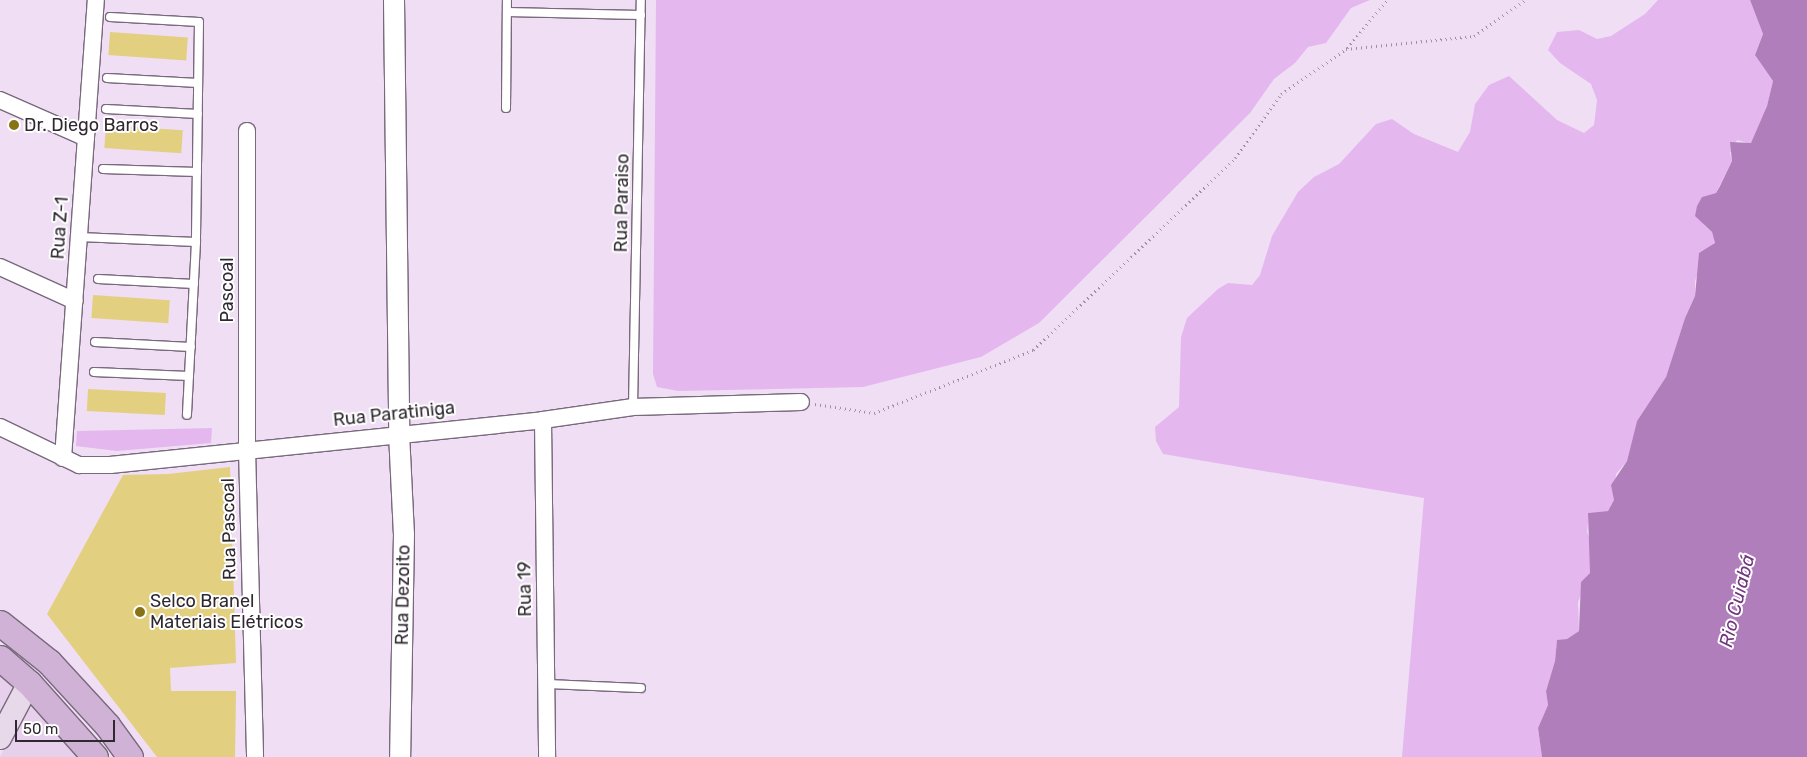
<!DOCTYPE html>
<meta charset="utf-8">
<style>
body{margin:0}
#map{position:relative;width:1807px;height:757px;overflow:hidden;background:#f0def4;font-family:Rubik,sans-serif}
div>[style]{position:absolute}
.built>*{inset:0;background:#e7d0ec}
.green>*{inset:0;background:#e5b7ef}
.water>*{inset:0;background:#b07fbb}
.building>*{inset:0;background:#e3cf80;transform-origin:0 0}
.path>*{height:2.5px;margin-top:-1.25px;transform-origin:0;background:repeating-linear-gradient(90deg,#9e91a1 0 1px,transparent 0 5px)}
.roads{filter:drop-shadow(1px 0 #79697c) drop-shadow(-1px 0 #79697c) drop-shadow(0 1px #79697c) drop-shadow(0 -1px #79697c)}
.service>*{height:8px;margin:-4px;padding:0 4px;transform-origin:4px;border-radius:4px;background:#fff}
.minor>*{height:16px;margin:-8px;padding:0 8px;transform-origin:8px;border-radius:8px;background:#fff}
.tertiary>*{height:20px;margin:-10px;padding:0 10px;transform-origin:10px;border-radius:10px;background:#fff}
.secondary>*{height:22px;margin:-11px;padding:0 11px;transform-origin:11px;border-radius:11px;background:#e7d8ea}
.primary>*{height:25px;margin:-12.5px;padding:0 12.5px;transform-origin:12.5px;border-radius:12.5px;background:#cfb2d6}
.dots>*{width:14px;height:14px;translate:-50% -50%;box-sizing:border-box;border:2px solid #fff;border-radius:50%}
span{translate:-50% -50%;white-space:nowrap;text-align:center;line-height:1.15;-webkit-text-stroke:4px #fff;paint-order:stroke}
.poi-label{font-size:18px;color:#2f2830}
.left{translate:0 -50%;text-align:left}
.street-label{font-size:18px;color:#2f2830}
.water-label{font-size:19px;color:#72357f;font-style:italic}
.scale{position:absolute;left:15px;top:720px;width:100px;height:22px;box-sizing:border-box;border:2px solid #2f2830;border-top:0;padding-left:6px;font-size:15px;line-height:18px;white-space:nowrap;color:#2f2830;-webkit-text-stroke:4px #fff;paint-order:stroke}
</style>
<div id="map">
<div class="built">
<div style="clip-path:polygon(0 666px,18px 681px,0 717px)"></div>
<div style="clip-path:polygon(31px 694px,88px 757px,0 757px)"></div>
</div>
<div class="green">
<div style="clip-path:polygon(656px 0,1370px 0,1351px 8px,1326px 43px,1308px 47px,1295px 63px,1274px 79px,1250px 113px,1039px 323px,981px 357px,863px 387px,678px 391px,657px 387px,653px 374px)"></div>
<div style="clip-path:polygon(1658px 0,1750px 0,1763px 34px,1755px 55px,1773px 81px,1767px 106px,1751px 144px,1737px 140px,1730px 153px,1732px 161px,1716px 193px,1702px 197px,1703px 224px,1712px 232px,1715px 243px,1706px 252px,1695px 281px,1695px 296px,1685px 318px,1666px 377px,1637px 421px,1627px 461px,1616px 474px,1614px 500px,1608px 511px,1589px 513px,1587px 532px,1590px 540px,1590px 573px,1578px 602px,1579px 631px,1567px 639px,1557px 641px,1555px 661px,1546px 691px,1548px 705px,1538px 728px,1542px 757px,1402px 757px,1424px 498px,1163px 454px,1156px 441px,1155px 427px,1179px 407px,1181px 337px,1187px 318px,1218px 289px,1228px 283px,1252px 285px,1260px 275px,1272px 236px,1298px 192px,1314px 177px,1339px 164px,1376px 124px,1392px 119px,1414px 134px,1458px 152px,1470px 132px,1475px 104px,1489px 85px,1509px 76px,1557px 120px,1584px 133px,1594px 125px,1597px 100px,1591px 84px,1560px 63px,1548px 50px,1557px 32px,1579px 30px,1597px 39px,1611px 36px,1645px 14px)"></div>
<div style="clip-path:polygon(212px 428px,211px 443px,117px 451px,76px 446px,77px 431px)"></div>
</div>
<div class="water">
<div style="clip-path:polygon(1750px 0,1807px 0,1807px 757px,1542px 757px,1538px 728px,1548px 705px,1546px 691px,1555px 661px,1557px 640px,1567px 639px,1579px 631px,1581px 582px,1590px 573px,1588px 513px,1608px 511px,1614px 500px,1611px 485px,1627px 461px,1637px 421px,1666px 377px,1685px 318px,1695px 296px,1699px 253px,1715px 243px,1712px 232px,1695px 216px,1697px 206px,1702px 197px,1716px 193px,1720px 186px,1732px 161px,1730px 142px,1751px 143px,1767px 106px,1773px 81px,1755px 55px,1763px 34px)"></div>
</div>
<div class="building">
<div style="left:110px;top:32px;width:78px;height:23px;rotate:4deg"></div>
<div style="left:106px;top:125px;width:77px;height:23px;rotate:4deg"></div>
<div style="left:93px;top:295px;width:77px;height:23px;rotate:4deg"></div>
<div style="left:88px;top:389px;width:78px;height:22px;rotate:3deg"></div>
<div style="clip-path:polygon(230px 467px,236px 663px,170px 668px,171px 691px,236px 691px,235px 757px,157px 757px,47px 614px,123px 475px,168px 474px)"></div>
</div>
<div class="path">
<div style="left:1347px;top:48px;width:62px;rotate:-50.2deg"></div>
<div style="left:815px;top:404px;width:60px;rotate:8.7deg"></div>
<div style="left:874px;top:413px;width:171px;rotate:-21.6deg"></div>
<div style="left:1033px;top:350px;width:279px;rotate:-43.5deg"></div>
<div style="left:1235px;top:158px;width:79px;rotate:-54.3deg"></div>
<div style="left:1281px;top:94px;width:79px;rotate:-34.7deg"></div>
<div style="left:1346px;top:49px;width:129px;rotate:-5.8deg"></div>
<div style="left:1474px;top:36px;width:62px;rotate:-35.2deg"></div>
</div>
<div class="roads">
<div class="service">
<div style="left:507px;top:12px;width:134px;rotate:1.3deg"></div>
<div style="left:110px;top:17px;width:89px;rotate:3.2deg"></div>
<div style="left:199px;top:22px;width:220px;rotate:90.8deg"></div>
<div style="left:107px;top:78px;width:91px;rotate:3.1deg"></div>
<div style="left:506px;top:108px;width:108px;rotate:-89.5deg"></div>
<div style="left:106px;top:109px;width:92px;rotate:3.1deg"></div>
<div style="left:103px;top:169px;width:94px;rotate:1.8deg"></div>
<div style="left:79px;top:237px;width:117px;rotate:2.4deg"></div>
<div style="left:196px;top:242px;width:173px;rotate:93deg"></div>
<div style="left:98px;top:279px;width:96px;rotate:3deg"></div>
<div style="left:95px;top:342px;width:96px;rotate:3deg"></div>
<div style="left:94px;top:372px;width:95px;rotate:2.4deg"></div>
<div style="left:633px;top:407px;width:407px;rotate:-88.9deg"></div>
<div style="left:546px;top:684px;width:95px;rotate:2.4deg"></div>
</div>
<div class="minor">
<div style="left:0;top:100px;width:94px;rotate:23.8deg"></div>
<div style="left:247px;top:131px;width:318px;rotate:90deg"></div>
<div style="left:247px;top:449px;width:308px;rotate:88.5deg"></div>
<div style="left:0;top:267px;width:82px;rotate:24.4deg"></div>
<div style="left:543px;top:420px;width:337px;rotate:89.3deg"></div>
<div style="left:0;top:427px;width:88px;rotate:25.7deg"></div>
<div style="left:79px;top:465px;width:31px"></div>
<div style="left:110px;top:465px;width:435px;rotate:-5.9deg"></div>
<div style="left:543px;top:420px;width:91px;rotate:-8.2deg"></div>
<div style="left:633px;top:407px;width:168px;rotate:-1.7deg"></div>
<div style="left:63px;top:458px;width:459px;rotate:-85.9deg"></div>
</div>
<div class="tertiary">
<div style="left:394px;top:0;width:433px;rotate:89.3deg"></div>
<div style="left:399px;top:433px;width:101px;rotate:87.2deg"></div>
<div style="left:404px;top:534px;width:223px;rotate:91deg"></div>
</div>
<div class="secondary">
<div style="left:0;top:738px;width:62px;rotate:-62.2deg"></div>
</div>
<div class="primary">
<div style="left:0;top:623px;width:63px;rotate:38.5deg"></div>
<div style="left:49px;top:662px;width:86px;rotate:47.4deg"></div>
<div style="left:107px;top:725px;width:39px;rotate:54deg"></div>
<div style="left:0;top:658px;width:38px;rotate:41deg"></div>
<div style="left:29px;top:683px;width:99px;rotate:48.3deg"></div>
</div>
</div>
<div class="dots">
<div style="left:14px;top:125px;background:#877214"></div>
<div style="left:140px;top:612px;background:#877214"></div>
</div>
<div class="poi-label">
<span class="left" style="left:24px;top:125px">Dr. Diego Barros</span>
<span class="left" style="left:150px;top:612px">Selco Branel<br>Materiais Elétricos</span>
</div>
<div class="street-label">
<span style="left:622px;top:203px;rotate:-89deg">Rua Paraiso</span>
<span style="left:60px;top:228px;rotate:-86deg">Rua Z-1</span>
<span style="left:227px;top:290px;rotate:-90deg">Pascoal</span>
<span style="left:394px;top:414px;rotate:-6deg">Rua Paratiniga</span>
<span style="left:229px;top:529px;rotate:-91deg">Rua Pascoal</span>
<span style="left:525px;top:589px;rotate:-91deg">Rua 19</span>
<span style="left:403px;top:595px;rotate:-89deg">Rua Dezoito</span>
</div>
<div class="water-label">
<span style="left:1737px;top:601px;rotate:-76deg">Rio Cuiabá</span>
</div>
<div class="scale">50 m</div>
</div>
